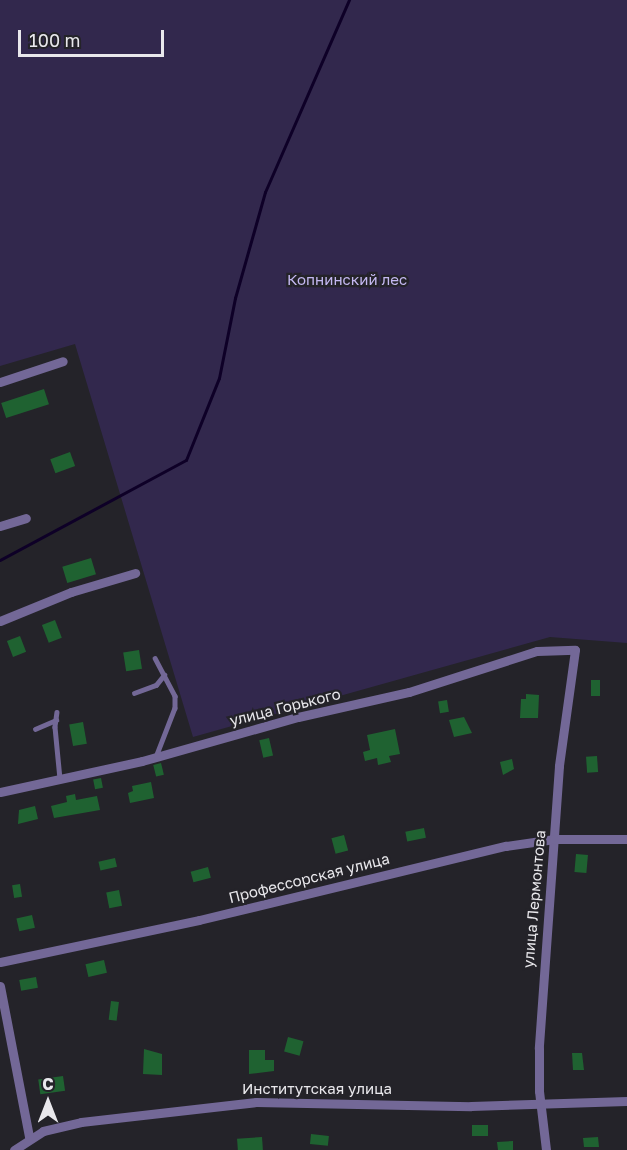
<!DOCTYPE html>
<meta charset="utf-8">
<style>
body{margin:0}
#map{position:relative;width:627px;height:1150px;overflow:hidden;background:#242329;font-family:"Golos Text",sans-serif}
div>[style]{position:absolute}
.green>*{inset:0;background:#32284d}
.stream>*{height:3px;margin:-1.5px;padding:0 1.5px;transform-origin:1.5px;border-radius:1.5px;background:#0e0027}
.building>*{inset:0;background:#1f6231;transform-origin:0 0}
.lane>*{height:4.5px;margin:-2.25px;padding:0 2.25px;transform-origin:2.25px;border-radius:2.25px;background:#736897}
.street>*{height:9px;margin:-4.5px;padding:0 4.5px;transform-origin:4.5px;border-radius:4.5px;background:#736897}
span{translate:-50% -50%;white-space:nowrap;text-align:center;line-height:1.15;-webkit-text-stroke:4.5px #242329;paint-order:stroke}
.park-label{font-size:15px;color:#c4b8f1}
.street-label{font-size:15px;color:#e9e8ec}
.north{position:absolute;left:18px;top:1072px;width:60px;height:60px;-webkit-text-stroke:4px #242329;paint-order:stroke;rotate:0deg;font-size:16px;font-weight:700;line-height:24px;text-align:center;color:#e9e8ec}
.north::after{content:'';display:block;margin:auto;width:21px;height:27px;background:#e9e8ec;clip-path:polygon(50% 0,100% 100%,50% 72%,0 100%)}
.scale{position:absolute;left:18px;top:30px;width:146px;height:27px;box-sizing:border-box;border:3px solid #e9e8ec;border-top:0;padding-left:8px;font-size:18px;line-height:21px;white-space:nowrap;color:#e9e8ec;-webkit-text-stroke:4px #242329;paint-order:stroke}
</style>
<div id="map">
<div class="green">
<div style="clip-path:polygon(0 0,627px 0,627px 643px,550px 637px,193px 737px,75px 344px,0 366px)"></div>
</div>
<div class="stream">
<div style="left:0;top:560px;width:211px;rotate:-28.3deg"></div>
<div style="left:186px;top:460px;width:88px;rotate:-68.1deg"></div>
<div style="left:219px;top:378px;width:82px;rotate:-78.7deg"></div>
<div style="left:235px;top:298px;width:110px;rotate:-74.2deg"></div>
<div style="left:265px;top:192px;width:210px;rotate:-66.4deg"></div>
</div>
<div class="building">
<div style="left:44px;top:389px;width:16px;height:45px;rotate:72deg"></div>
<div style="left:70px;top:452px;width:15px;height:21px;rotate:70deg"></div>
<div style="left:91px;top:558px;width:17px;height:30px;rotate:73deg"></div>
<div style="left:55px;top:620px;width:19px;height:14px;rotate:69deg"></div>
<div style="left:20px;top:636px;width:17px;height:14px;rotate:69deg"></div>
<div style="left:139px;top:650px;width:19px;height:16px;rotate:81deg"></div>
<div style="left:591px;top:680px;width:9px;height:16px"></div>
<div style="clip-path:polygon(526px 694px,539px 695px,538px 718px,520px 718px,521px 699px,526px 699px)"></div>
<div style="left:447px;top:700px;width:12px;height:9px;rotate:81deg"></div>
<div style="clip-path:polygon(464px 717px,472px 733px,454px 737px,449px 720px)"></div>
<div style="left:83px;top:722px;width:22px;height:14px;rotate:80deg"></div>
<div style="clip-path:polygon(395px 729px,400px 754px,389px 756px,391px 762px,378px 765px,377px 758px,365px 761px,363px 752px,370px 750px,367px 735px)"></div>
<div style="left:269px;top:738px;width:18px;height:10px;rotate:77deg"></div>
<div style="left:597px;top:756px;width:16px;height:11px;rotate:86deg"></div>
<div style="clip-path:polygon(512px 759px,514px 769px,503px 775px,500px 762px)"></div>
<div style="left:161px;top:763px;width:12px;height:8px;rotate:76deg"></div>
<div style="left:101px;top:778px;width:10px;height:8px;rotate:79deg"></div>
<div style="clip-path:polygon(151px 782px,154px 798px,130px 803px,128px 793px,133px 791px,132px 786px)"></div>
<div style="clip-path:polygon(75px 794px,76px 800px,97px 796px,100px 810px,54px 818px,51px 806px,67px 802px,66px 796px)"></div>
<div style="clip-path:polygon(35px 806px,38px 819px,18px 824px,19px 810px)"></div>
<div style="left:424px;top:828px;width:10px;height:19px;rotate:79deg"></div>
<div style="left:344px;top:835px;width:16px;height:13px;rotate:75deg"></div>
<div style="left:576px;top:854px;width:12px;height:18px;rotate:5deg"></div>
<div style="left:115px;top:858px;width:9px;height:17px;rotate:77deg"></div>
<div style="left:208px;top:867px;width:11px;height:18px;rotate:75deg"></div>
<div style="left:20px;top:884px;width:13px;height:8px;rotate:81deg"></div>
<div style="left:119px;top:890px;width:16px;height:13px;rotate:79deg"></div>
<div style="left:32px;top:915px;width:13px;height:16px;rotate:77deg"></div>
<div style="left:104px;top:960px;width:13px;height:19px;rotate:77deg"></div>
<div style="left:36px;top:977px;width:11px;height:17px;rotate:80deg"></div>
<div style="left:111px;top:1001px;width:8px;height:19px;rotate:7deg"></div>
<div style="left:288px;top:1037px;width:16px;height:15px;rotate:15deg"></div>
<div style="clip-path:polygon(144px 1049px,162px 1054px,162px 1075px,143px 1074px)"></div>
<div style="clip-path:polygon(249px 1050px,265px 1050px,265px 1060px,274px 1060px,274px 1071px,249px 1074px)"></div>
<div style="clip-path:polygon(572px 1053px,582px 1053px,584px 1070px,573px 1070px)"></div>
<div style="left:63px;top:1076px;width:15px;height:25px;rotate:82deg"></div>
<div style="left:472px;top:1125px;width:16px;height:11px"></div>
<div style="left:311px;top:1134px;width:18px;height:10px;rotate:6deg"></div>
<div style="left:262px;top:1137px;width:13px;height:25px;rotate:86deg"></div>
<div style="clip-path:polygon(598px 1137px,599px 1147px,584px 1147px,583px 1138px)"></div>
<div style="clip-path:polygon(513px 1141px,513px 1150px,498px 1150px,497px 1142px)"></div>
</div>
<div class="lane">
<div style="left:155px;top:658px;width:43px;rotate:62.2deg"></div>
<div style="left:175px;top:696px;width:12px;rotate:90deg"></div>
<div style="left:175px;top:708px;width:53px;rotate:111.2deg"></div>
<div style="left:134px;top:693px;width:23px;rotate:-20deg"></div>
<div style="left:156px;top:685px;width:13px;rotate:-51deg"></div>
<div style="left:57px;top:712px;width:15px;rotate:98deg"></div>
<div style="left:55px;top:727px;width:52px;rotate:84.5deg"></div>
<div style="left:35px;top:729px;width:23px;rotate:-23deg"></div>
</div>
<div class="street">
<div style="left:0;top:382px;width:66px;rotate:-18.4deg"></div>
<div style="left:0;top:526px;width:27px;rotate:-17deg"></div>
<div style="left:0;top:621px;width:77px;rotate:-22.2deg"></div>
<div style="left:71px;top:592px;width:67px;rotate:-16.5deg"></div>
<div style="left:0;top:792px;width:145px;rotate:-12.3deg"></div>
<div style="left:142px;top:761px;width:162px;rotate:-15.8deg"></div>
<div style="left:298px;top:717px;width:114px;rotate:-12.7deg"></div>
<div style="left:409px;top:692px;width:134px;rotate:-17.8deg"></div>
<div style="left:537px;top:651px;width:38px;rotate:-2deg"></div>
<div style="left:575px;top:650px;width:117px;rotate:97.9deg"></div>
<div style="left:559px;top:766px;width:283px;rotate:94.1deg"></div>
<div style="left:539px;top:1048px;width:43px;rotate:90deg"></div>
<div style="left:539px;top:1091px;width:59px;rotate:83.2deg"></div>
<div style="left:0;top:962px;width:203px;rotate:-11.9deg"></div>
<div style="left:199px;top:920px;width:316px;rotate:-13.6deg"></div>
<div style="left:506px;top:846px;width:49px;rotate:-8.3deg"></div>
<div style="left:554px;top:839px;width:73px"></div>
<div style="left:0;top:986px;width:154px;rotate:79.1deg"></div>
<div style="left:14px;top:1150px;width:35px;rotate:-33deg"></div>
<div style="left:43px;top:1131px;width:39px;rotate:-13deg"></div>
<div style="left:81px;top:1122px;width:176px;rotate:-6.5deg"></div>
<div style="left:256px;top:1102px;width:215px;rotate:1.1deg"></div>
<div style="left:471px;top:1106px;width:156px;rotate:-1.8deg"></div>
</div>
<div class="park-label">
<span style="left:347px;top:280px">Копнинский лес</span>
</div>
<div class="street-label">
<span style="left:285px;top:707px;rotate:-14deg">улица Горького</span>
<span style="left:309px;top:878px;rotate:-14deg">Профессорская улица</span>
<span style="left:534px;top:899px;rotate:-85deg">улица Лермонтова</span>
<span style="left:317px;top:1089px">Институтская улица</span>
</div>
<div class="north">С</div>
<div class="scale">100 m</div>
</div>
